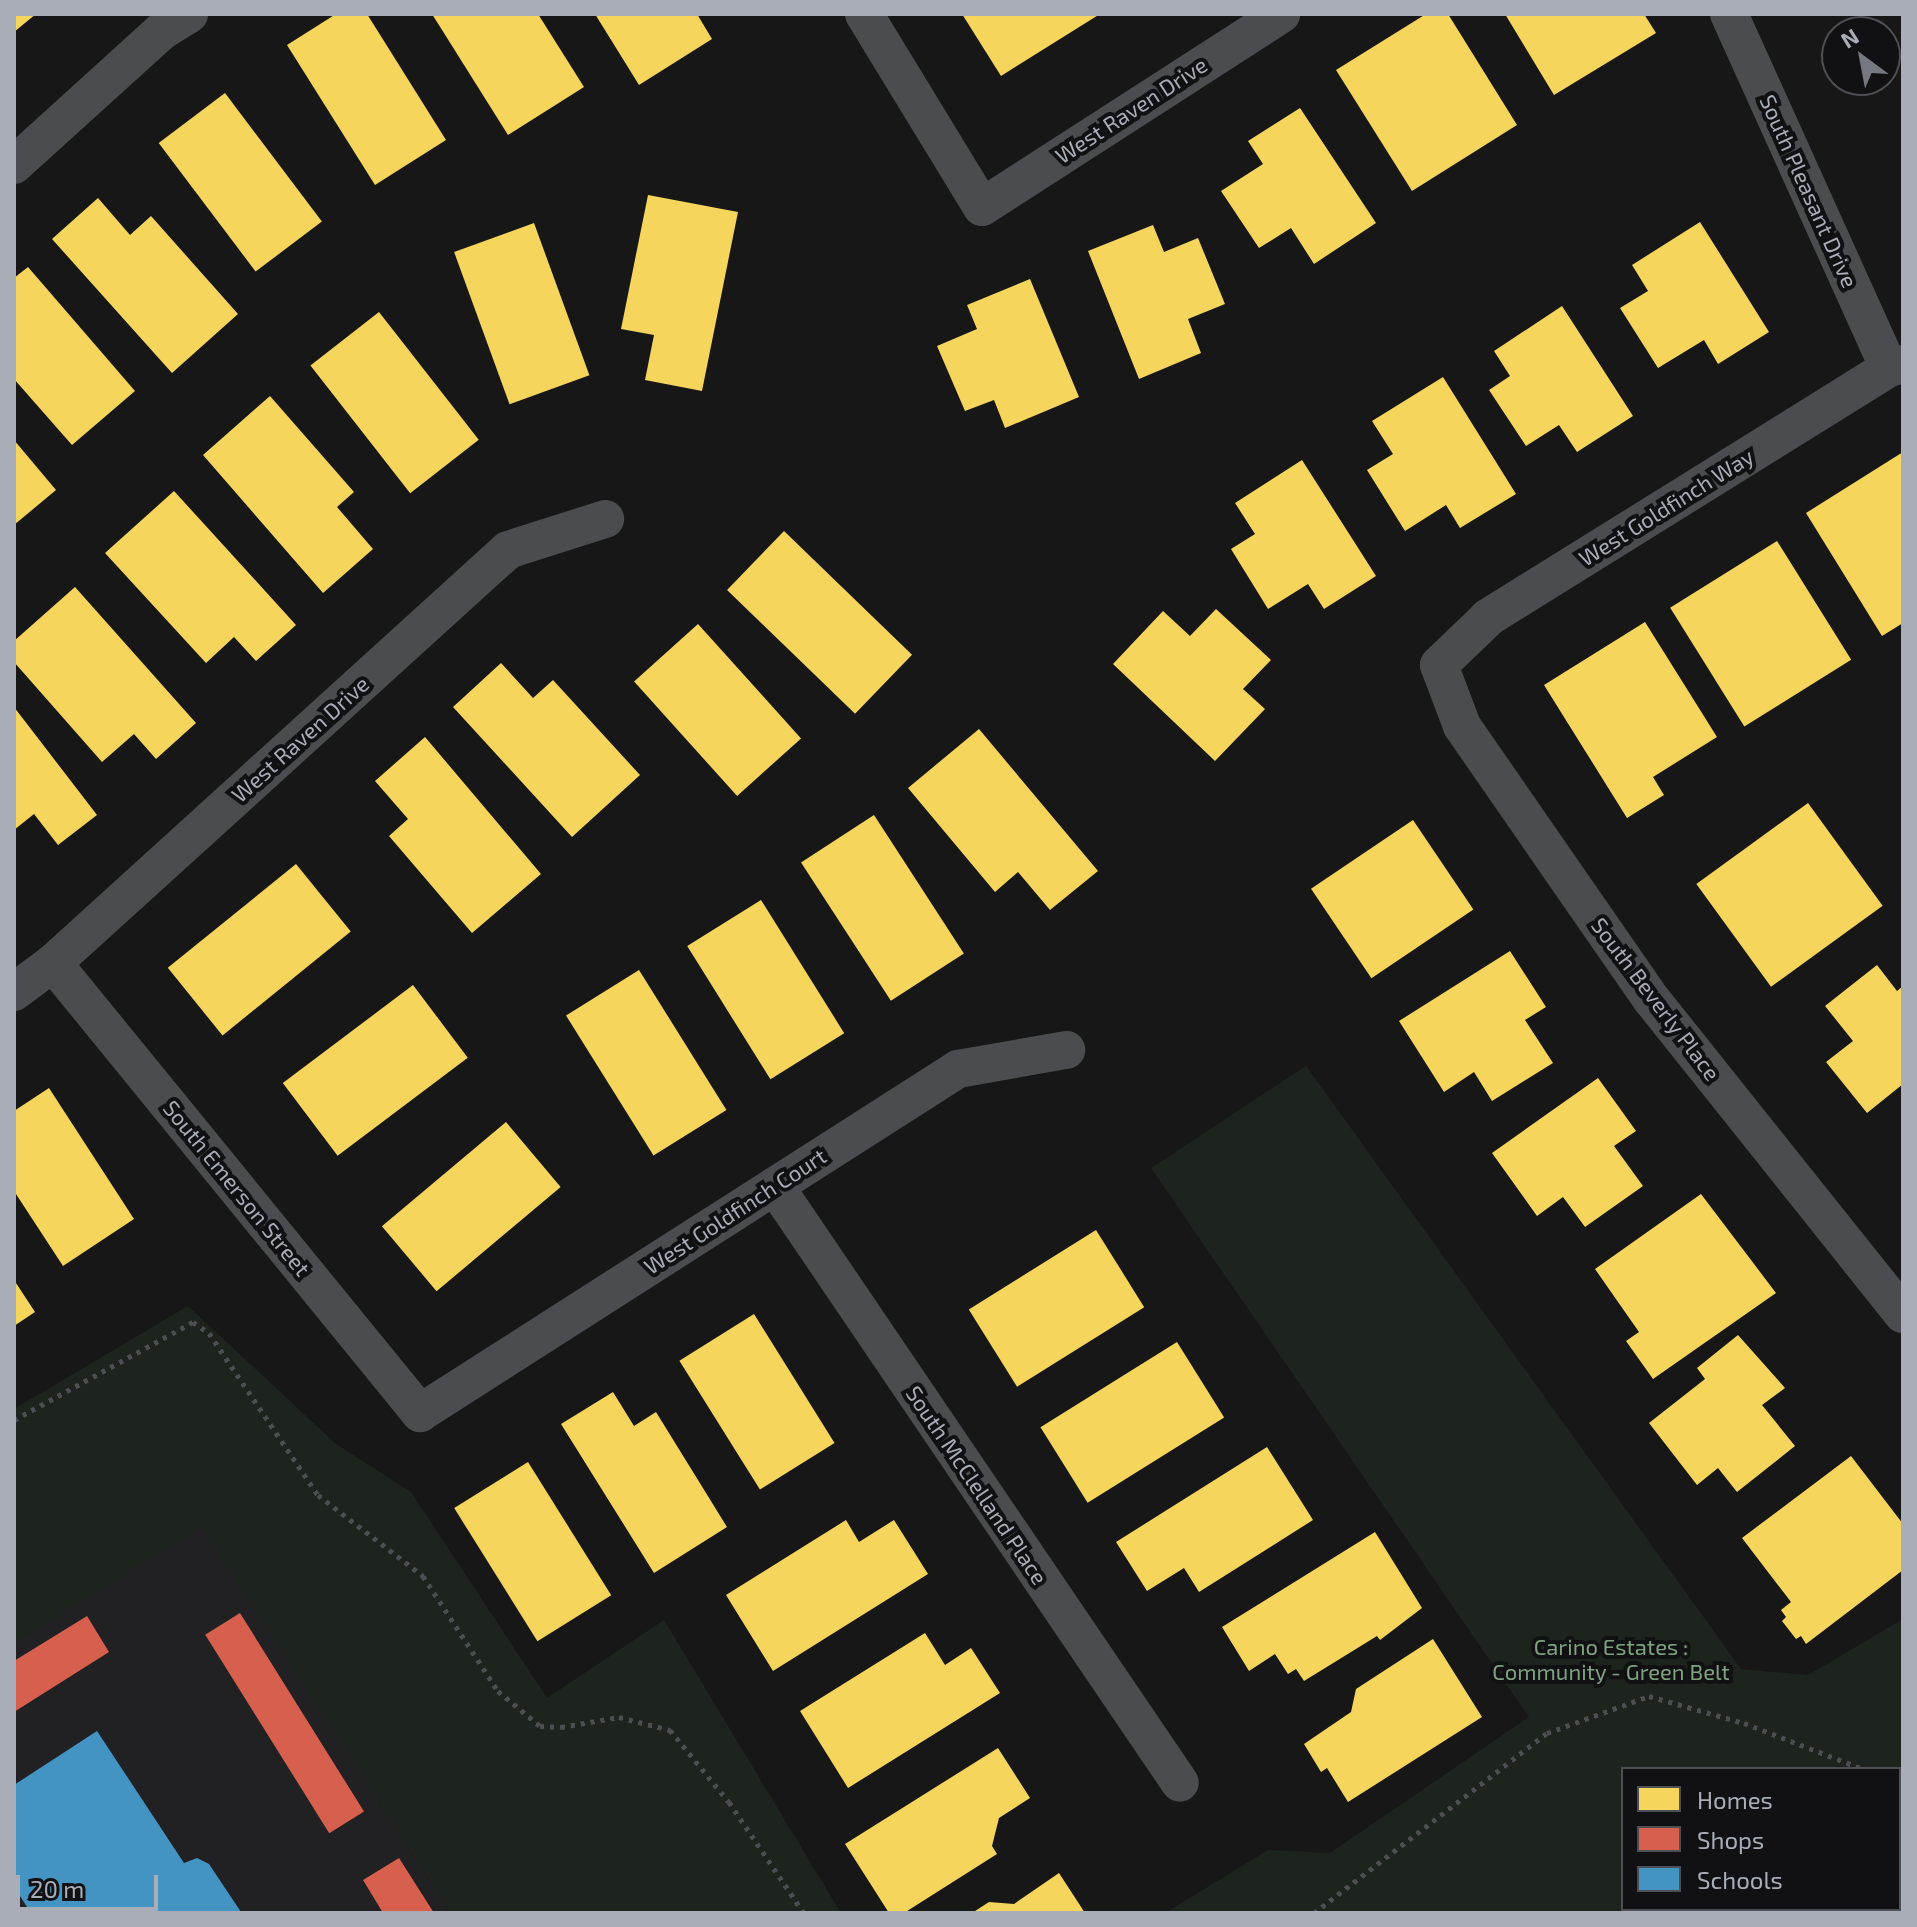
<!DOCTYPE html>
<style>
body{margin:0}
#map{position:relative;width:1917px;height:1927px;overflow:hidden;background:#171717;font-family:"Exo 2",sans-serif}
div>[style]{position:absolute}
.built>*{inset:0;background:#212123}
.green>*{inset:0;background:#1d241e}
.homes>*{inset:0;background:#f6d55c;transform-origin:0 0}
.shops>*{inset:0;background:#d6604d;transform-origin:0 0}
.schools>*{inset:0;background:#4393c3}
.path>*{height:5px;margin-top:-2.5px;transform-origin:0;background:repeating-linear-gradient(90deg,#4d4e52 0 4px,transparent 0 10px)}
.street>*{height:38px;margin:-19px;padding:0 19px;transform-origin:19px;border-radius:19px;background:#4b4c50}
span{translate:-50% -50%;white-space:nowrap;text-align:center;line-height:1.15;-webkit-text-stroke:8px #111113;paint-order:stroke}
.street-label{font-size:22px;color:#a8adb8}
.park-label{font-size:22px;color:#7fa381}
.frame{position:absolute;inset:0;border:16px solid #a8adb8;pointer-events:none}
.legend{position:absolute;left:1621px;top:1767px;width:280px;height:144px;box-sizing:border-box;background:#111113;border:2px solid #4d4f55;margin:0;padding:10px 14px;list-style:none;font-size:24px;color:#a8adb8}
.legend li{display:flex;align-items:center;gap:16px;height:40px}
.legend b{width:40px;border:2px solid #4d4f55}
.north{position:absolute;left:1821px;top:16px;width:80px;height:80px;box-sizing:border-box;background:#111113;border:2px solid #4d4f55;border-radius:50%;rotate:328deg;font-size:22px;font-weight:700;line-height:32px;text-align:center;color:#a8adb8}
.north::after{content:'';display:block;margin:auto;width:28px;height:36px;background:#757880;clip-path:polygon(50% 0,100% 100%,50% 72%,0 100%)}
.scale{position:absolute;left:16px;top:1875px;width:142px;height:36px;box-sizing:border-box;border:4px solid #a8adb8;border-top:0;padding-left:10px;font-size:24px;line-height:28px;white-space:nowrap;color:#a8adb8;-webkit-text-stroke:6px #111113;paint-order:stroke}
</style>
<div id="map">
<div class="built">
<div style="clip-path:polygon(201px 1526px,450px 1913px,14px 1913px,14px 1642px)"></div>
</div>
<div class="green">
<div style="clip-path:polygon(evenodd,1306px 1066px,1741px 1669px,1808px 1675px,1903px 1619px,1903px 1913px,1165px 1913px,1268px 1850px,1330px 1853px,1529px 1717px,1151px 1168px,1306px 1066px,1623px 1769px,1899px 1769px,1899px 1909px,1623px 1909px,1623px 1769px)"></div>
<div style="clip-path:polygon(188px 1306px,336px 1444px,411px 1492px,547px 1698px,664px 1620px,841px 1913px,450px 1913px,201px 1527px,14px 1642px,14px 1409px)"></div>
</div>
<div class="homes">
<div style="clip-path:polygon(14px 14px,36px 14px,14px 32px)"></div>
<div style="clip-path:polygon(336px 14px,367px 14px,446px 140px,375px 185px,287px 45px)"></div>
<div style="clip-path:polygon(432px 14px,538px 14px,584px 87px,508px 135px)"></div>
<div style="clip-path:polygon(595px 14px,697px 14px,712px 39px,639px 85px)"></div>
<div style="clip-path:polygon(962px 14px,1100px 14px,1001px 76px)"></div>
<div style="clip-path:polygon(1426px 14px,1448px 14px,1517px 125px,1412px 191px,1336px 70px)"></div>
<div style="clip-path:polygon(1505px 14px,1644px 14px,1656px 33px,1554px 95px)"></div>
<div style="left:225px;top:93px;width:161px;height:83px;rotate:53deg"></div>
<div style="clip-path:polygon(1300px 108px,1376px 223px,1314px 264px,1291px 228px,1259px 248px,1221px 191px,1263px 164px,1248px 141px)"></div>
<div style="clip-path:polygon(648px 195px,738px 212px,702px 391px,645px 380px,654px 335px,621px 329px)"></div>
<div style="clip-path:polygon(98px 198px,130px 235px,151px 216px,238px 314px,172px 373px,52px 239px)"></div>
<div style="clip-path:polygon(1700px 222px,1769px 332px,1718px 364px,1704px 340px,1658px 368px,1620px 308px,1648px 291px,1632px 265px)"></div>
<div style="left:534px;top:223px;width:162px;height:85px;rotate:70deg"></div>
<div style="clip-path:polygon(1153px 225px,1164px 252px,1198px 238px,1225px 304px,1188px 319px,1201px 353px,1139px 379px,1088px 251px)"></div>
<div style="clip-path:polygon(28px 267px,135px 391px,72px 445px,14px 379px,14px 278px)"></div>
<div style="clip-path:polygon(1030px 279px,1079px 397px,1005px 428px,994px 400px,965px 411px,937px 346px,977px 329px,967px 305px)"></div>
<div style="clip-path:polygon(1562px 306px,1633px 416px,1577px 452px,1559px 425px,1526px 446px,1489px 390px,1510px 376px,1494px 351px)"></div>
<div style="left:379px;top:312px;width:162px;height:87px;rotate:52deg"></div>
<div style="clip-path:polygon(1443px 377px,1516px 494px,1460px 528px,1446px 505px,1405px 531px,1367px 470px,1393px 454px,1372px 421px)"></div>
<div style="clip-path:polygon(270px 396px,354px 492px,337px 507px,373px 549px,323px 593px,203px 455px)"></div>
<div style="clip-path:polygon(14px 440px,56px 490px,14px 525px)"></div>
<div style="clip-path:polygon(1903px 452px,1903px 623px,1882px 636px,1806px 513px)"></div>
<div style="clip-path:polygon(1302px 460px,1376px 576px,1324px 609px,1308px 584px,1268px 609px,1231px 549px,1255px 534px,1235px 503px)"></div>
<div style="clip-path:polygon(174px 491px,296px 625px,256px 661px,234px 637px,206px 663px,105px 553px)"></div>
<div style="left:784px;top:531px;width:178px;height:82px;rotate:44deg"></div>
<div style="left:1777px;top:541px;width:140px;height:126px;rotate:58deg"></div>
<div style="clip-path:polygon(75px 587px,196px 723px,156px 759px,134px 734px,102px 762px,14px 662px,14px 641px)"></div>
<div style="clip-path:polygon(1216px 609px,1271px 660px,1243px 689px,1265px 709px,1215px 761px,1113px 664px,1163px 611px,1190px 636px)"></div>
<div style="clip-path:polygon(1645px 622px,1717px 737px,1653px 777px,1664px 795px,1627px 818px,1544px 685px)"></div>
<div style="left:698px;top:624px;width:154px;height:86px;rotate:48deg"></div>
<div style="clip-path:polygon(501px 663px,533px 698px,553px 680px,640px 775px,572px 837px,453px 707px)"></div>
<div style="clip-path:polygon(14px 707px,97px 815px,58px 845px,34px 814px,14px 830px)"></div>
<div style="clip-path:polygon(979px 729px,1098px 871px,1050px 910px,1018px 872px,995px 892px,908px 788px)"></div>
<div style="clip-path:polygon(425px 737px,541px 874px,472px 933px,389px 836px,408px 819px,375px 781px)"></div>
<div style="left:1808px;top:803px;width:127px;height:138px;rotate:54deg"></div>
<div style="left:874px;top:815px;width:165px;height:87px;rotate:57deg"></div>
<div style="left:1413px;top:820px;width:108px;height:123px;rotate:56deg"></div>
<div style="left:296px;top:864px;width:87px;height:165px;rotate:51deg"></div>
<div style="left:761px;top:900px;width:157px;height:87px;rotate:58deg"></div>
<div style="clip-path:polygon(1510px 951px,1546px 1007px,1525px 1020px,1553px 1063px,1492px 1101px,1474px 1072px,1444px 1092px,1399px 1021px)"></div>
<div style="clip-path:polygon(1877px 965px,1897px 991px,1903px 986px,1903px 1084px,1867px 1113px,1826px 1062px,1853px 1041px,1825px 1006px)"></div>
<div style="left:639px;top:970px;width:165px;height:86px;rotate:58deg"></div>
<div style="left:413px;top:985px;width:91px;height:163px;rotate:53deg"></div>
<div style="clip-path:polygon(1598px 1078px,1636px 1131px,1614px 1146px,1643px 1186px,1585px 1227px,1563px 1197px,1537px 1216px,1492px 1153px)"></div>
<div style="clip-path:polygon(49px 1088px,134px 1219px,63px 1266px,14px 1191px,14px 1111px)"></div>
<div style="left:506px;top:1122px;width:85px;height:162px;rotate:50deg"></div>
<div style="clip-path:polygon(1701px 1194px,1776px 1293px,1653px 1379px,1626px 1341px,1639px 1332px,1595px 1269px)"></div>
<div style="left:1096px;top:1230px;width:91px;height:150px;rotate:58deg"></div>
<div style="clip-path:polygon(14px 1280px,35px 1312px,14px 1326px)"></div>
<div style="left:754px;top:1314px;width:152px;height:88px;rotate:58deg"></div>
<div style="clip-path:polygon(1738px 1335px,1785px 1388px,1762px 1405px,1795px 1446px,1737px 1492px,1718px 1468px,1697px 1485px,1649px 1423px,1705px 1379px,1697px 1368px)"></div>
<div style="left:1177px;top:1342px;width:89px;height:161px;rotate:58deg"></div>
<div style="clip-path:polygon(613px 1392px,634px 1426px,656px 1412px,727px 1527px,654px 1573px,561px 1424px)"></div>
<div style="clip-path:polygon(1267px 1447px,1313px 1520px,1199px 1592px,1184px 1568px,1147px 1591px,1116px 1542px)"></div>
<div style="clip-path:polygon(1851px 1456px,1903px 1524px,1903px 1570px,1806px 1644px,1801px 1636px,1796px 1639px,1782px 1621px,1786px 1617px,1781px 1610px,1791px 1602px,1742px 1538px)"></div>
<div style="left:528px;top:1462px;width:157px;height:87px;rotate:58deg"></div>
<div style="clip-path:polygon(846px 1520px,859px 1542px,894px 1520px,928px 1574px,773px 1671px,726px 1595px)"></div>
<div style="clip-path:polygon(1375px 1532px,1422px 1608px,1380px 1640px,1377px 1636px,1304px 1681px,1296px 1669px,1288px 1674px,1275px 1654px,1249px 1671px,1222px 1627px)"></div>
<div style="clip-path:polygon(925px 1633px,945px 1665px,971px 1648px,1000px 1693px,848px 1788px,800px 1711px)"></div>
<div style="clip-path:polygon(1433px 1639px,1482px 1717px,1348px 1802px,1327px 1768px,1321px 1772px,1304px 1744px,1351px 1712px,1356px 1689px)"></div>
<div style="clip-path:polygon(998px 1748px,1030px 1798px,999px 1818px,992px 1846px,997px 1854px,904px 1913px,889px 1913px,845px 1844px)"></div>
<div style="clip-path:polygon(1059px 1873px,1085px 1913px,972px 1913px,989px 1902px,1014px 1904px)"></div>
</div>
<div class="shops">
<div style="left:240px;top:1613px;width:234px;height:41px;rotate:58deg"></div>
<div style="clip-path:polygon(87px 1616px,109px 1652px,14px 1712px,14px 1661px)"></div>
<div style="clip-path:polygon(399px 1858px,434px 1913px,383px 1913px,363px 1880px)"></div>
</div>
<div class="schools">
<div style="clip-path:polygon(97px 1731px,184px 1863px,197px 1858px,209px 1864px,241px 1912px,31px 1913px,14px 1887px,14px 1785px)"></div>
</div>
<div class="path">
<div style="left:14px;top:1420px;width:204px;rotate:-28.7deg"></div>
<div style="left:193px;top:1322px;width:19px;rotate:35deg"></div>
<div style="left:209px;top:1333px;width:195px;rotate:56.1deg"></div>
<div style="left:318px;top:1495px;width:133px;rotate:37.6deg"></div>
<div style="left:423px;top:1576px;width:137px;rotate:56.9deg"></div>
<div style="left:498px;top:1691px;width:55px;rotate:39.8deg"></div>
<div style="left:540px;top:1726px;width:21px;rotate:3deg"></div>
<div style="left:561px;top:1727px;width:59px;rotate:-9.8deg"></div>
<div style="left:619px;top:1717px;width:53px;rotate:14.3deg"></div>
<div style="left:670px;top:1730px;width:93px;rotate:50.7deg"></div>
<div style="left:729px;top:1802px;width:134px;rotate:56deg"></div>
<div style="left:1899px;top:1782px;width:4px;rotate:14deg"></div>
<div style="left:1314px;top:1913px;width:294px;rotate:-37.7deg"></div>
<div style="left:1547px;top:1733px;width:109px;rotate:-19.9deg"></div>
<div style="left:1649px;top:1696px;width:99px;rotate:15.9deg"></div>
<div style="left:1744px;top:1723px;width:128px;rotate:21.1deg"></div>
</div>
<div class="street">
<div style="left:864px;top:14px;width:226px;rotate:58.6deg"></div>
<div style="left:982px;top:207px;width:356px;rotate:-32.8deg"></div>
<div style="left:1729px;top:14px;width:388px;rotate:65.7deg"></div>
<div style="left:14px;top:165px;width:200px;rotate:-42.2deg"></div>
<div style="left:162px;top:31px;width:32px;rotate:-32deg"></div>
<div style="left:1903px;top:364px;width:15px;rotate:164deg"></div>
<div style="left:1889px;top:368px;width:473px;rotate:148.1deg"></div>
<div style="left:1488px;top:618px;width:68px;rotate:136.2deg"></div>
<div style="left:1439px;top:665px;width:65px;rotate:69.3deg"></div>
<div style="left:1462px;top:726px;width:333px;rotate:55.3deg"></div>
<div style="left:1652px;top:1000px;width:402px;rotate:51.4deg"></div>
<div style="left:53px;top:963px;width:581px;rotate:50.8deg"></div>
<div style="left:420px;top:1413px;width:639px;rotate:-32.6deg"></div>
<div style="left:958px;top:1069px;width:110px;rotate:-10deg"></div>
<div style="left:14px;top:992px;width:49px;rotate:-36.6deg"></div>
<div style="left:53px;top:963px;width:614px;rotate:-42.23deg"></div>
<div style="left:508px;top:550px;width:102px;rotate:-17.7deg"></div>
<div style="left:775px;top:1186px;width:721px;rotate:55.85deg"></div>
</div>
<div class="street-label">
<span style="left:1131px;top:110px;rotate:-33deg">West Raven Drive</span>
<span style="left:1809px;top:191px;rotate:66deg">South Pleasant Drive</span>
<span style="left:1666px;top:507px;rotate:-32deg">West Goldfinch Way</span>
<span style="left:300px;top:739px;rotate:-42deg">West Raven Drive</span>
<span style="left:1656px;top:999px;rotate:53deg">South Beverly Place</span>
<span style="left:237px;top:1188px;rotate:51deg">South Emerson Street</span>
<span style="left:735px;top:1211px;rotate:-33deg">West Goldfinch Court</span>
<span style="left:977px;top:1485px;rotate:56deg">South McClelland Place</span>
</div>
<div class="park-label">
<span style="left:1611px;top:1659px">Carino Estates :<br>Community - Green Belt</span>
</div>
<div class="frame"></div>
<ul class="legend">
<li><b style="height:22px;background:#f6d55c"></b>Homes</li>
<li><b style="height:22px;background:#d6604d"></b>Shops</li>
<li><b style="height:22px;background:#4393c3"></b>Schools</li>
</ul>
<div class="north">N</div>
<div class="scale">20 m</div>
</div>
